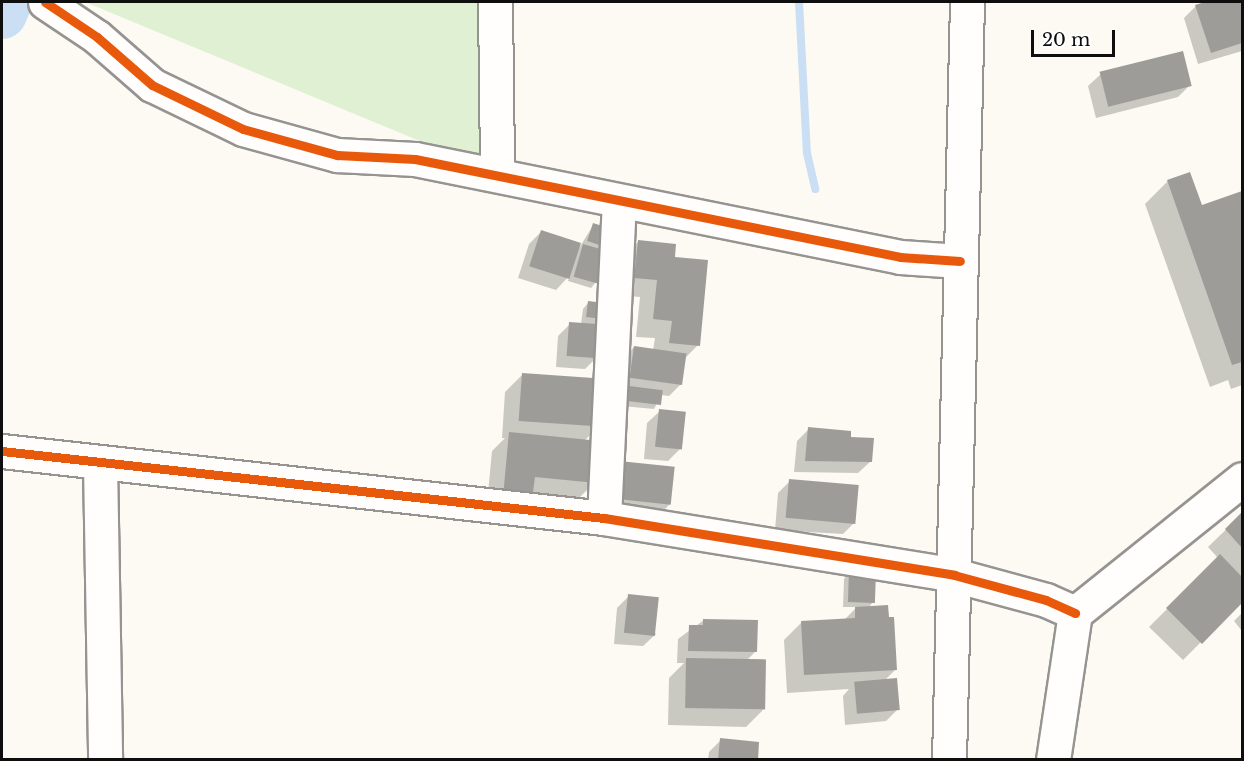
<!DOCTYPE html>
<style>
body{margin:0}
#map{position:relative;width:1244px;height:761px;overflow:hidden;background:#fcfaf2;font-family:"Libre Baskerville",serif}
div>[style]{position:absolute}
.green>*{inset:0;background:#e0f0d3}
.shadow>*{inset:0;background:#0003}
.stream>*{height:8px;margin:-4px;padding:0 4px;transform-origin:4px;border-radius:4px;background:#cadff4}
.river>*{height:50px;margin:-25px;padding:0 25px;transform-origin:25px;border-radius:25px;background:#cadff4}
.building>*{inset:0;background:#9e9c98;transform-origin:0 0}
.roads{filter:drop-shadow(2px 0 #959491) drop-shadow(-2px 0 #959491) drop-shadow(0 2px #959491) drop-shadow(0 -2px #959491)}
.minor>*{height:33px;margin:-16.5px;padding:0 16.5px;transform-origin:16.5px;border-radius:16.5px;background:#fffefd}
.cycleway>*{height:9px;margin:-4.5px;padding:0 4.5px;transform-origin:4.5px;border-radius:4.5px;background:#e8590c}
span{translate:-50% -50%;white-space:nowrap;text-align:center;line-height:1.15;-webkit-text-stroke:6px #fff;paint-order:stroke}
.frame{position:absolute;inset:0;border:3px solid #0e0e0e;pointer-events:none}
.scale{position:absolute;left:1031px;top:30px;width:84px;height:27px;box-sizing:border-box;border:3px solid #0e0e0e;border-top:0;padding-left:8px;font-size:18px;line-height:21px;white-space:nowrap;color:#0e0e0e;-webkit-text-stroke:4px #fff;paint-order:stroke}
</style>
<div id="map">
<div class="green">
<div style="clip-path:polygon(85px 2px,495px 2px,497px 173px)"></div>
</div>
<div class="shadow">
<div style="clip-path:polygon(1209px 2px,1242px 2px,1242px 51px,1198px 64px,1184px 18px,1196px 6px)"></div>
<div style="clip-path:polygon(1101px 74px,1190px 85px,1178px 97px,1096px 118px,1088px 86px)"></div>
<div style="clip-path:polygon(1168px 181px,1201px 207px,1242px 193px,1242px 385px,1231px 389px,1228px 380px,1210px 387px,1145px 204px)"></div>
<div style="clip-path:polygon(594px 224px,602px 252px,596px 282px,591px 288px,568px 281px,570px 275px,556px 290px,518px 278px,529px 244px,541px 232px,576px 253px)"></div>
<div style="clip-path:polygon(638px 242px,673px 258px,698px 345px,685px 358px,681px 384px,669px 396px,661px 395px,654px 409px,622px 406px,627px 391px,618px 390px,622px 359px,634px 347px,653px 350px,655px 338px,636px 337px,640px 297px,617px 295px,620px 259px)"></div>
<div style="clip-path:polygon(588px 303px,601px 318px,594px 325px,597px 357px,585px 369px,556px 367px,558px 336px,570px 324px,581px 324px,583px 309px)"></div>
<div style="clip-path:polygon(523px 374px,599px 426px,584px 441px,595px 482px,577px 500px,486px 514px,492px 451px,505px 438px,502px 438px,505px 392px)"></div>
<div style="clip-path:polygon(660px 411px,680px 449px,668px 461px,644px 459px,647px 423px)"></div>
<div style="clip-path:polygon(809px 429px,871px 461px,858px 473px,794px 472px,797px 441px)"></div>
<div style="clip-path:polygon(674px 468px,669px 505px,657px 517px,603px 511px)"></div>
<div style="clip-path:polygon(790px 481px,855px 522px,843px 534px,775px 530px,778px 493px)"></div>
<div style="clip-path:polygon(1242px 514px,1242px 601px,1183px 660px,1149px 627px,1218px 558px,1208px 547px)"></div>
<div style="clip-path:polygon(849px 573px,874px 601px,868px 608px,896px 669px,884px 681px,898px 709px,886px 721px,845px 725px,843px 696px,849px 689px,787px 693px,784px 640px,802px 622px,844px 620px,857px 607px,843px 607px,844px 579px)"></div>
<div style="clip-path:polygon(629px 596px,656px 634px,643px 646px,614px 644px,617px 608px)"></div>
<div style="clip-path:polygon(1242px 613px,1242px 631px,1234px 621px)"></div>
<div style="clip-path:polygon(704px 620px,755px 652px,746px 661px,763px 710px,746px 727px,668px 725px,669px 678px,684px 663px,677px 663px,678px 639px)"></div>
<div style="clip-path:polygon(721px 740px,756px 760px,708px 760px,709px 752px)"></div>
</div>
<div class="stream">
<div style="left:799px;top:2px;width:151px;rotate:87deg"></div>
<div style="left:807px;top:153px;width:37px;rotate:77deg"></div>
</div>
<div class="river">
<div style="left:2px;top:14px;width:13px;rotate:-67deg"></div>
</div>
<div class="building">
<div style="clip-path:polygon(1205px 2px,1242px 2px,1242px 43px,1211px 53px,1195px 5px)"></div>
<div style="left:1183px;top:51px;width:36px;height:86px;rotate:76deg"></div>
<div style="clip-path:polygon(1190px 172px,1202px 205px,1242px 191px,1242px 362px,1232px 365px,1167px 180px)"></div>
<div style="left:593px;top:223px;width:22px;height:19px;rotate:18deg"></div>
<div style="left:541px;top:230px;width:42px;height:38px;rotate:18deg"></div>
<div style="clip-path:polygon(638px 240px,676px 244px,675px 257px,708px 260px,700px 346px,669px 343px,672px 321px,653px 319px,657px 280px,634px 278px)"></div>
<div style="left:583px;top:244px;width:25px;height:34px;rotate:16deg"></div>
<div style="left:588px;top:301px;width:16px;height:16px;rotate:7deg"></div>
<div style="left:569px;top:322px;width:32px;height:34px;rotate:4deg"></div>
<div style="left:634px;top:346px;width:53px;height:32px;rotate:8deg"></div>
<div style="left:522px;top:373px;width:82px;height:48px;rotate:4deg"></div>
<div style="left:629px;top:386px;width:34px;height:15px;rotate:7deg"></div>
<div style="left:659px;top:409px;width:27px;height:38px;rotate:6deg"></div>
<div style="clip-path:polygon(808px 427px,851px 431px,851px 437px,874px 438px,872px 462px,805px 461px)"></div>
<div style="clip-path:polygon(509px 432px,600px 441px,596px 483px,535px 477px,532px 500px,503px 497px)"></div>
<div style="left:619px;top:461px;width:56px;height:38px;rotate:6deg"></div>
<div style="left:789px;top:479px;width:70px;height:39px;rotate:5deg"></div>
<div style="clip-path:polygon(1242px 512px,1242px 548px,1225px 529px)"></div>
<div style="clip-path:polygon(1220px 554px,1242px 577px,1242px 603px,1202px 644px,1166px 608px)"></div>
<div style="left:849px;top:571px;width:27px;height:31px;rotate:2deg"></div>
<div style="left:628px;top:594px;width:31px;height:39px;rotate:6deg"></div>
<div style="clip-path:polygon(888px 605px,889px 617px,894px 617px,897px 670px,804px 675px,801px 621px,855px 618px,855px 607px)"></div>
<div style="clip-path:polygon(703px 619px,758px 620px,757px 652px,688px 651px,689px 625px,703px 625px)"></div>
<div style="left:686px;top:658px;width:80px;height:50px;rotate:1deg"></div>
<div style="left:897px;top:678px;width:32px;height:43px;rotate:85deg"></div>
<div style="clip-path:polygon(720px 738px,759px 742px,758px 760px,718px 760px)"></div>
</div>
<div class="roads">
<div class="minor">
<div style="left:45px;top:2px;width:63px;rotate:33.9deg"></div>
<div style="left:97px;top:37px;width:73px;rotate:41.1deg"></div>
<div style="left:152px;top:85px;width:101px;rotate:25.8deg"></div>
<div style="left:243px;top:129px;width:98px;rotate:15.5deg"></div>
<div style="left:337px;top:155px;width:78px;rotate:2.9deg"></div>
<div style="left:415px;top:159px;width:495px;rotate:11.4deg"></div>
<div style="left:900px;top:257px;width:60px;rotate:3.8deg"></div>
<div style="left:495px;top:2px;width:171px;rotate:89.3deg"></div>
<div style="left:2px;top:451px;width:606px;rotate:6.35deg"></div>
<div style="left:604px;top:518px;width:355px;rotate:9.2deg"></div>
<div style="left:954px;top:575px;width:95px;rotate:15.2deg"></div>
<div style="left:1046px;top:600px;width:32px;rotate:24deg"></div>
<div style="left:100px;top:464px;width:296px;rotate:89deg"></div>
<div style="left:604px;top:518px;width:316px;rotate:-87.3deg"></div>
<div style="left:949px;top:760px;width:758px;rotate:-88.64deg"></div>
<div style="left:1053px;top:760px;width:149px;rotate:-81.5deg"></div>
<div style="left:1075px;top:613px;width:214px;rotate:-38.7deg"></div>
</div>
</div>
<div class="cycleway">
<div style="left:45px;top:2px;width:63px;rotate:33.9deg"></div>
<div style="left:97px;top:37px;width:73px;rotate:41.1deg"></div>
<div style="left:152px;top:85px;width:101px;rotate:25.8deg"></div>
<div style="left:243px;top:129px;width:98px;rotate:15.5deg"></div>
<div style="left:337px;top:155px;width:78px;rotate:2.9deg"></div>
<div style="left:415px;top:159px;width:495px;rotate:11.4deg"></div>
<div style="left:900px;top:257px;width:60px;rotate:3.8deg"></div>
<div style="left:2px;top:451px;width:606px;rotate:6.35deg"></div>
<div style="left:604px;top:518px;width:355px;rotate:9.2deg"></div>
<div style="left:954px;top:575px;width:95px;rotate:15.2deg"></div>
<div style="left:1046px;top:600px;width:32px;rotate:24deg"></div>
</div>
<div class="frame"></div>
<div class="scale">20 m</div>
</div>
